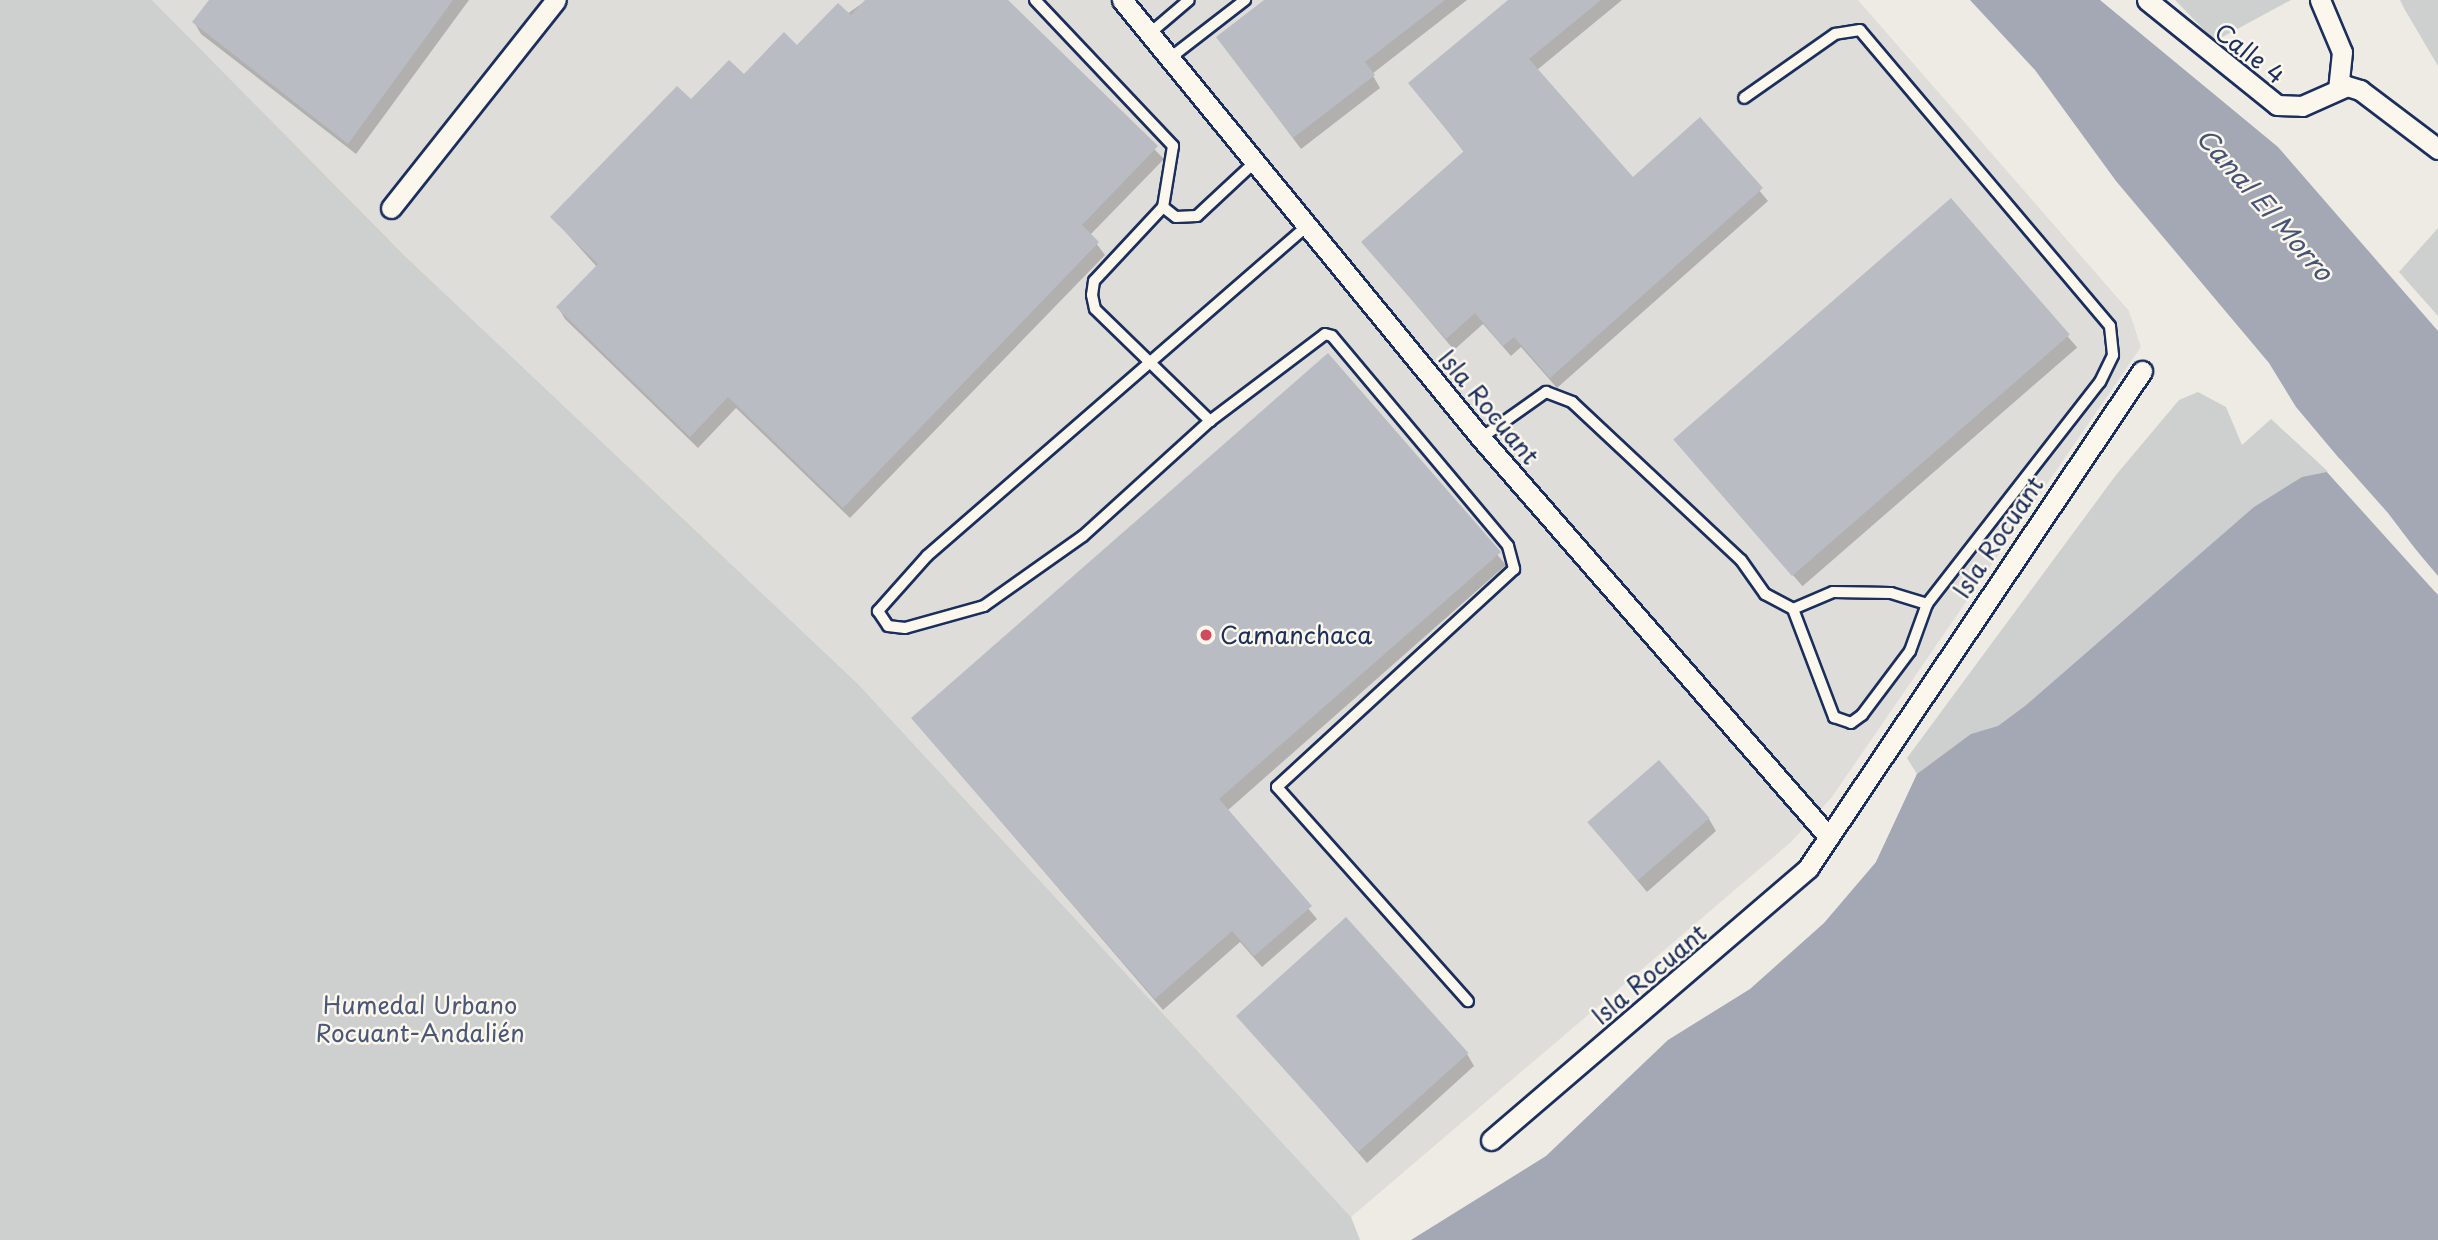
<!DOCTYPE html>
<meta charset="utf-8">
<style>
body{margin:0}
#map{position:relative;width:2438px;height:1240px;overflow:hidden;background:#eeebe4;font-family:"Playpen Sans",sans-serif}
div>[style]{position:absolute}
.built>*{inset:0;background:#deddda}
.green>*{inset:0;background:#cecfcf}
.water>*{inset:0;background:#a3a8b4}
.pier>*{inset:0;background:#eeebe4}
.shadow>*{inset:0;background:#0003;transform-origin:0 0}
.building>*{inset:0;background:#b9bcc3;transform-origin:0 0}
.roads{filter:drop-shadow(2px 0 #1b2f5e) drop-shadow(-2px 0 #1b2f5e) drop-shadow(0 2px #1b2f5e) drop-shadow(0 -2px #1b2f5e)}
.service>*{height:10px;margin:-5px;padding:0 5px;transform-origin:5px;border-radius:5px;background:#fbf7ec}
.minor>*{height:19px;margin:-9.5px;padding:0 9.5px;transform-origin:9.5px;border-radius:9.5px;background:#fbf7ec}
.dots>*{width:19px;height:19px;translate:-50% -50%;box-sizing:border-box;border:4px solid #fbf7ec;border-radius:50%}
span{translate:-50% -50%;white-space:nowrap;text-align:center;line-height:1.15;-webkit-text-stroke:5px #fbf7ec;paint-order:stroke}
.street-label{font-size:24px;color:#1b2f5e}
.poi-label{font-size:24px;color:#1b2f5e}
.left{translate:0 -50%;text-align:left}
.park-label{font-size:24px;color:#48577a}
.water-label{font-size:26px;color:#445378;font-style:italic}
</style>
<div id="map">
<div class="built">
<div style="clip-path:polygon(152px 0,1858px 0,2129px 311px,2141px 347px,1832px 797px,1791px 842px,1351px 1217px,858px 684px,406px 257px)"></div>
</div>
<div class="green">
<div style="clip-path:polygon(0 0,152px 0,406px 257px,858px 684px,1351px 1217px,1360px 1240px,0 1240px)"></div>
<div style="clip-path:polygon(2175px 0,2291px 0,2215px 41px)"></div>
<div style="clip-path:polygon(2400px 0,2438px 0,2438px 66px,2405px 10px)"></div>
<div style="clip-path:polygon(2438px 228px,2438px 316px,2399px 272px)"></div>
<div style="clip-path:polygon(2198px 392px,2226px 407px,2242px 445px,2271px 419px,2335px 478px,2438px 595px,1876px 862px,1917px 774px,1907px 758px,2116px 475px,2179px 400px)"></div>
</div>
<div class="water">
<div style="clip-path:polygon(1970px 0,2100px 0,2278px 147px,2438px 331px,2438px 576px,2296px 407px,2269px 363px,2116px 181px,2035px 70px)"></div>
<div style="clip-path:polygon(2327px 472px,2438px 595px,2438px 1240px,1411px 1240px,1546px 1156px,1668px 1040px,1750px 989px,1824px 923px,1876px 862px,1917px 774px,1971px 734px,1998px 726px,2025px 706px,2254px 507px,2302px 477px)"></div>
</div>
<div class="pier">
<div style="clip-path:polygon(2340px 459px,2388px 513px,2438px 579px,2338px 462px)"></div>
<div style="clip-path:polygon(2330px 469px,2357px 495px,2438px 595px,2327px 472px)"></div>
</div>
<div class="shadow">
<div style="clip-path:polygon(211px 0,469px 0,356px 154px,201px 34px,194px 22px)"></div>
<div style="clip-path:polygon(867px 0,1005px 0,1164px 159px,1090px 235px,1105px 255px,850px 518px,736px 408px,698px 448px,565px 319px,558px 307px,597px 267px,552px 217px,691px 102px,798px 48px)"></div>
<div style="clip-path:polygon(1267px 0,1467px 0,1372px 74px,1380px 88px,1301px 149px,1218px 38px)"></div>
<div style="clip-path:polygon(1511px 0,1622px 0,1537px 70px,1633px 179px,1700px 119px,1768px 201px,1557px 388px,1521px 347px,1511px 356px,1483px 324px,1454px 350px,1363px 242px,1464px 152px,1410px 83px)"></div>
<div style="left:1950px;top:201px;width:194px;height:364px;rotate:49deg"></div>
<div style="clip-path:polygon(1328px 356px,1506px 565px,1227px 811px,1317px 919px,1262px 967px,1240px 942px,1163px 1010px,913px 719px)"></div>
<div style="clip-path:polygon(1709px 819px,1716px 831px,1647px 892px,1590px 824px)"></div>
<div style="clip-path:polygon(1239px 1016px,1467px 1054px,1474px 1066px,1367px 1163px)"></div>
</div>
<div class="building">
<div style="clip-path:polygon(209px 0,453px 0,348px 144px,192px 22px)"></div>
<div style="clip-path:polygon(865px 0,1008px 0,1158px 146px,1082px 225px,1099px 242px,843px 508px,728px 397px,690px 437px,556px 307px,598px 264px,550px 217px,677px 86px,691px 99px,729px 60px,744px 74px,784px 32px,797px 45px,838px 3px,851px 15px)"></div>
<div style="clip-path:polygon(1264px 0,1445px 0,1365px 62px,1375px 75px,1293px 138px,1216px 37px)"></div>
<div style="clip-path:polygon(1508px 0,1601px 0,1529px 59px,1633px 177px,1700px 117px,1763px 188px,1550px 378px,1514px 337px,1503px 346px,1475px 313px,1446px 339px,1361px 242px,1464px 151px,1408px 83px)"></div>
<div style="left:1951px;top:198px;width:181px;height:368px;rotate:49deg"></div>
<div style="clip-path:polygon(1328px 353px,1501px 552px,1219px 799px,1312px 906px,1254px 956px,1232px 931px,1155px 999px,911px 718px)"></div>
<div style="left:1659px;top:760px;width:77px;height:95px;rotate:49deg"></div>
<div style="left:1346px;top:917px;width:183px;height:148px;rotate:48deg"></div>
</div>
<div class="roads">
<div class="service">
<div style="left:1035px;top:0;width:201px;rotate:46.6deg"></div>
<div style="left:1173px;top:146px;width:62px;rotate:99.3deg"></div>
<div style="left:1163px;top:207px;width:16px;rotate:38deg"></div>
<div style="left:1176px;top:217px;width:21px;rotate:-3deg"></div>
<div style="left:1197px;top:216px;width:79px;rotate:-43deg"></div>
<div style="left:1149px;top:34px;width:52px;rotate:-40.4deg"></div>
<div style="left:1170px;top:58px;width:95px;rotate:-37.7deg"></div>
<div style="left:1163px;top:207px;width:101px;rotate:133deg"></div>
<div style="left:1094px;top:281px;width:14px;rotate:98deg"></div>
<div style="left:1092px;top:295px;width:14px;rotate:78deg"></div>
<div style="left:1095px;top:309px;width:161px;rotate:44.2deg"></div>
<div style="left:1307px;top:226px;width:503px;rotate:139.03deg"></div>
<div style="left:927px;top:556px;width:74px;rotate:131.7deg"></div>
<div style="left:878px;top:611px;width:18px;rotate:56deg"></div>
<div style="left:888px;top:626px;width:17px;rotate:7deg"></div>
<div style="left:905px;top:628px;width:82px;rotate:-15.6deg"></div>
<div style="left:984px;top:606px;width:121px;rotate:-35.3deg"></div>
<div style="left:1083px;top:536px;width:171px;rotate:-42.2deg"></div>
<div style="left:1210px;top:421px;width:144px;rotate:-37.1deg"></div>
<div style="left:1325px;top:334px;width:7px;rotate:16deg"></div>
<div style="left:1332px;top:336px;width:274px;rotate:50deg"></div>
<div style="left:1508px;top:546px;width:24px;rotate:75deg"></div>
<div style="left:1514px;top:569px;width:322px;rotate:137.4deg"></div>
<div style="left:1277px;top:787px;width:287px;rotate:48.3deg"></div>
<div style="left:1481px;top:438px;width:80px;rotate:-35.3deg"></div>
<div style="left:1546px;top:392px;width:28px;rotate:21deg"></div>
<div style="left:1572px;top:402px;width:231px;rotate:43.1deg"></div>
<div style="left:1741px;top:560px;width:42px;rotate:54.8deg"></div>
<div style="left:1765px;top:594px;width:32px;rotate:28deg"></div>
<div style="left:1793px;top:609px;width:116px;rotate:69.2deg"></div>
<div style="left:1834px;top:717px;width:18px;rotate:19deg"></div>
<div style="left:1851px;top:723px;width:14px;rotate:-36deg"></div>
<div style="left:1862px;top:715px;width:80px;rotate:-53.1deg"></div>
<div style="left:1910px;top:651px;width:50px;rotate:-70.1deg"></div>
<div style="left:1927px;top:604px;width:281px;rotate:-52.1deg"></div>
<div style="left:2100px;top:382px;width:30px;rotate:-64deg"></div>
<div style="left:2113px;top:355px;width:29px;rotate:-96deg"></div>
<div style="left:2110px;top:326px;width:387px;rotate:-130.2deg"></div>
<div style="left:1860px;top:30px;width:25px;rotate:171deg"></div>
<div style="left:1835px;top:34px;width:111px;rotate:144.9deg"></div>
<div style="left:1793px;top:609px;width:43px;rotate:-23deg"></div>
<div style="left:1833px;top:592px;width:58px;rotate:1deg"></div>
<div style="left:1891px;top:593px;width:38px;rotate:17deg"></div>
</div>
<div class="minor">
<div style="left:1122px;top:0;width:566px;rotate:50.66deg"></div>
<div style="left:1481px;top:438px;width:529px;rotate:48.91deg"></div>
<div style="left:2147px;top:0;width:167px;rotate:38.9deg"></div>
<div style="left:2277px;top:105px;width:25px;rotate:2deg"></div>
<div style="left:2302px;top:106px;width:49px;rotate:-24deg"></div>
<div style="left:2347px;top:86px;width:14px;rotate:17deg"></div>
<div style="left:2360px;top:90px;width:98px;rotate:37.1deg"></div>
<div style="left:2320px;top:0;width:56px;rotate:67.1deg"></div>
<div style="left:2342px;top:52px;width:37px;rotate:96deg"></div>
<div style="left:391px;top:208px;width:265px;rotate:-51.6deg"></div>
<div style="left:1491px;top:1140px;width:418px;rotate:-40.6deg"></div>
<div style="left:1808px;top:868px;width:599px;rotate:-56.1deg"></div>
</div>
</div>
<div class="dots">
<div style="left:1206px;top:635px;background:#d1495b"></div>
</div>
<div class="street-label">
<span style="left:2250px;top:53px;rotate:38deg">Calle 4</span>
<span style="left:1489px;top:407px;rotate:50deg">Isla Rocuant</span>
<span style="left:1998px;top:537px;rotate:-56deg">Isla Rocuant</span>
<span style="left:1649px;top:974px;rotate:-40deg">Isla Rocuant</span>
</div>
<div class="poi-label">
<span class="left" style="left:1220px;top:635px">Camanchaca</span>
</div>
<div class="park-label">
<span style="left:420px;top:1019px">Humedal Urbano<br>Rocuant-Andalién</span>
</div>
<div class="water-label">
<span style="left:2265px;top:204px;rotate:49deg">Canal El Morro</span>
</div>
</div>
